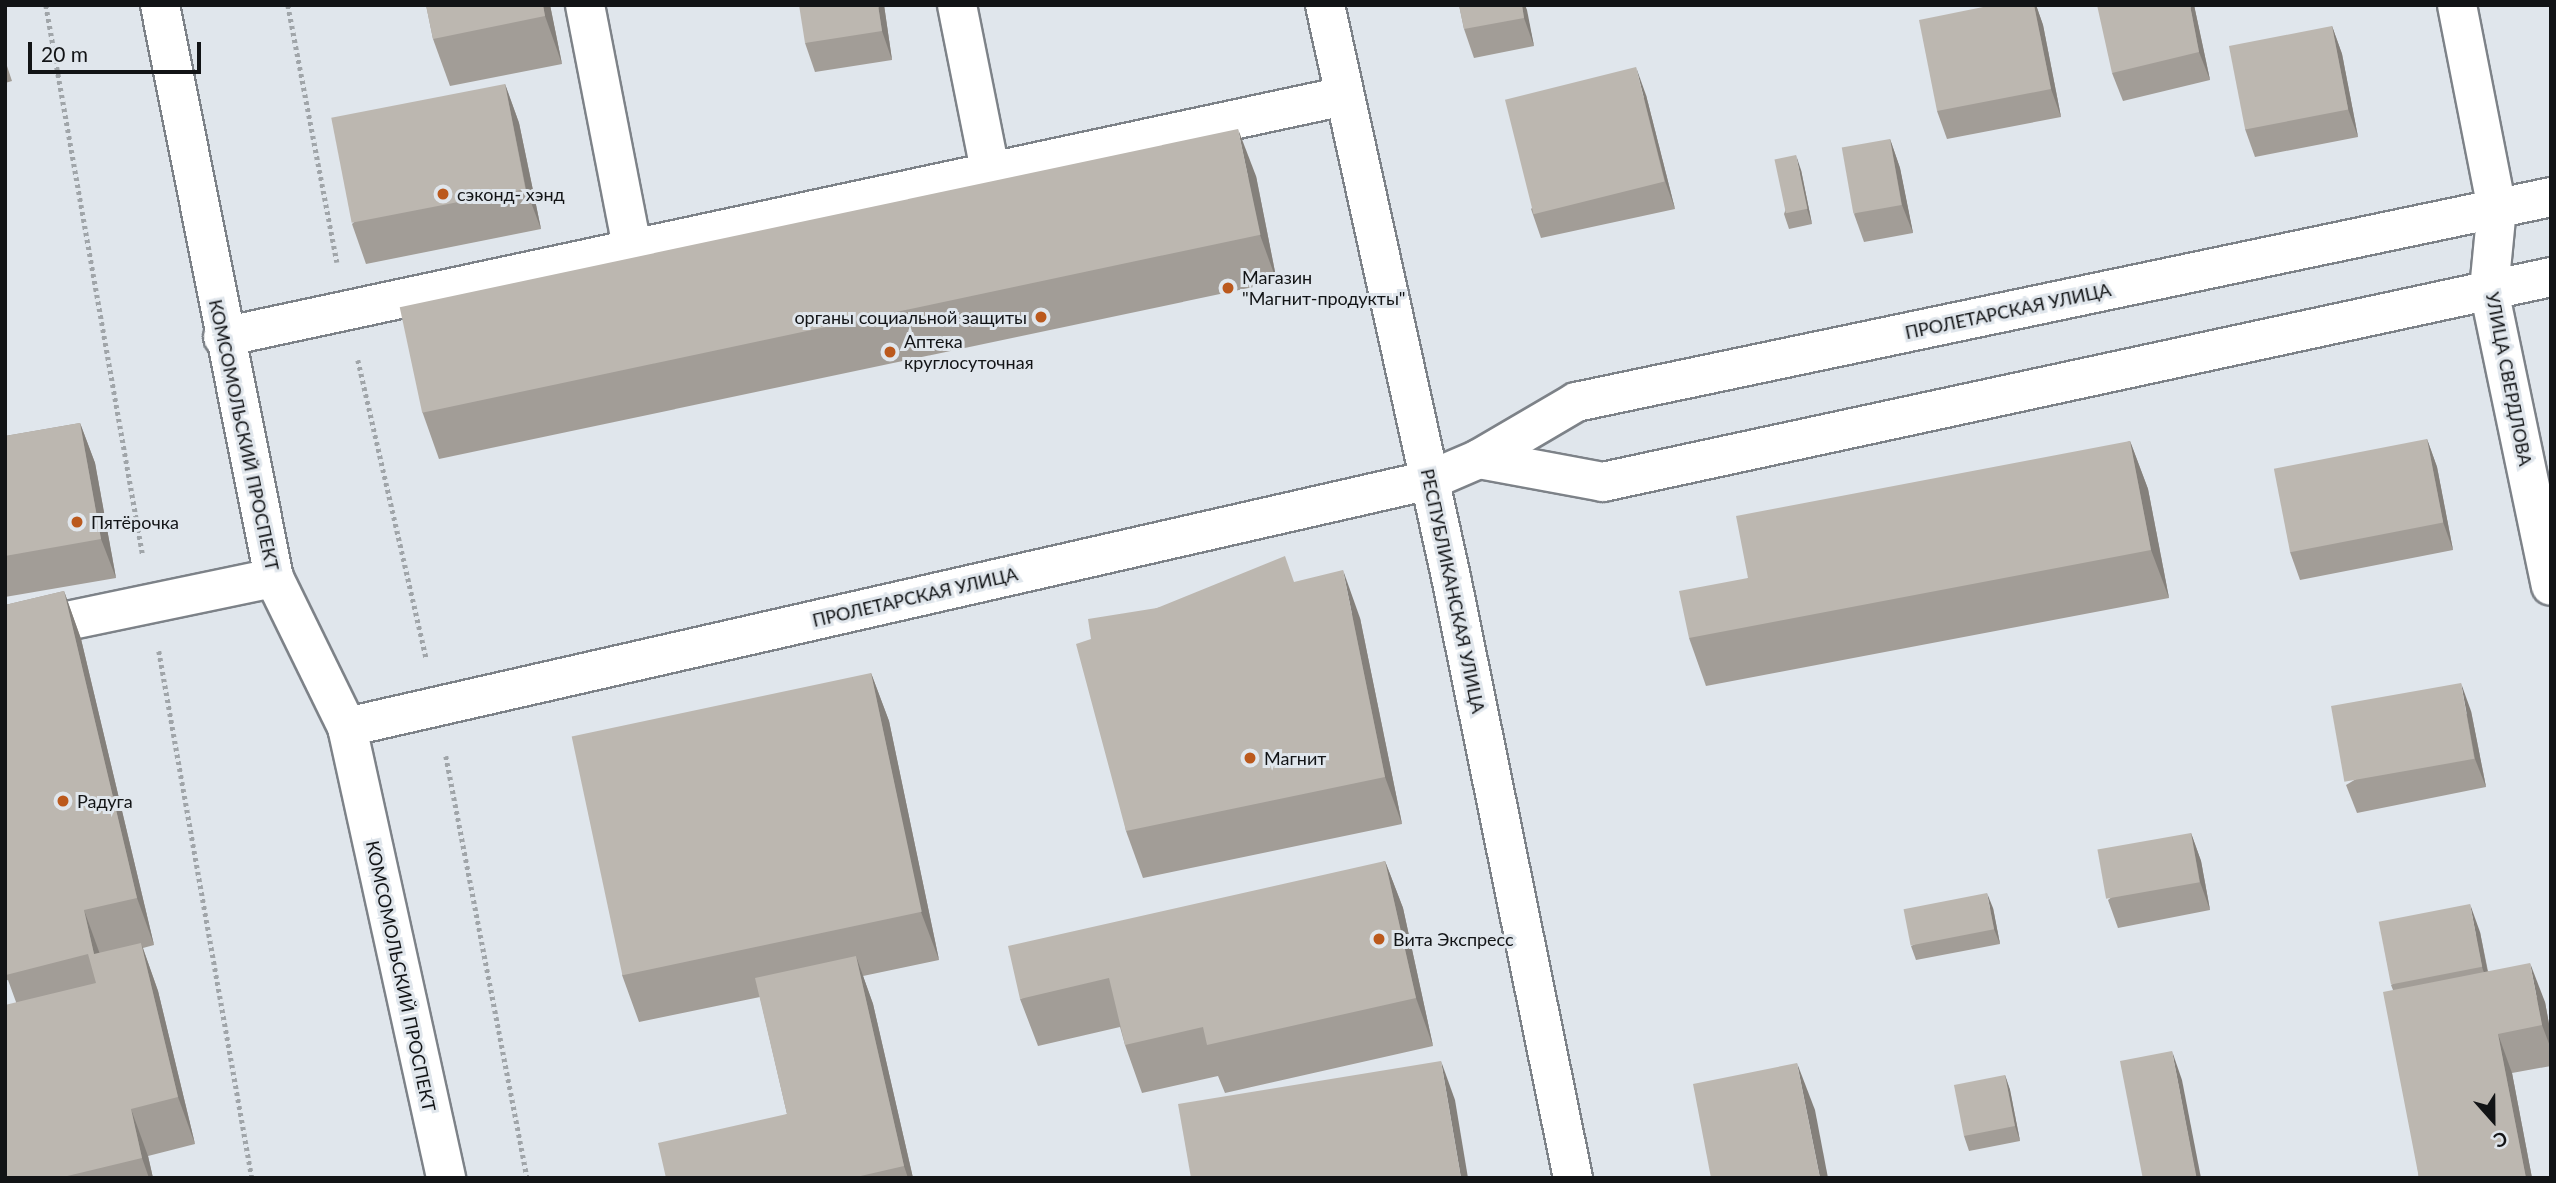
<!DOCTYPE html>
<meta charset="utf-8">
<style>
body{margin:0}
#map{position:relative;width:2556px;height:1183px;overflow:hidden;background:#e0e6ec;font-family:Lato,sans-serif}
div>[style]{position:absolute}
.path>*{height:4.5px;margin-top:-2.25px;transform-origin:0;background:repeating-linear-gradient(90deg,#a0a5a9 0 3.5px,transparent 0 7px)}
.roads{filter:drop-shadow(2px 0 #7d8288) drop-shadow(-2px 0 #7d8288) drop-shadow(0 2px #7d8288) drop-shadow(0 -2px #7d8288)}
.minor>*{height:38px;margin:-19px;padding:0 19px;transform-origin:19px;border-radius:19px;background:#fff}
.wall>*{inset:0;background:#a29d97}
.shaded-wall>*{inset:0;background:#84807b}
.building>*{inset:0;background:#bcb7b0;transform-origin:0 0}
.dots>*{width:19px;height:19px;translate:-50% -50%;box-sizing:border-box;border:4px solid #e0e6ec;border-radius:50%}
span{translate:-50% -50%;white-space:nowrap;text-align:center;line-height:1.15;-webkit-text-stroke:6px #e0e6ec;paint-order:stroke}
.poi-label{font-size:18px;color:#121416}
.left{translate:0 -50%;text-align:left}
.right{translate:-100% -50%;text-align:right}
.street-label{font-size:18px;color:#121416}
.frame{position:absolute;inset:0;border:7px solid #121416;pointer-events:none}
.north{position:absolute;left:2458px;top:1085px;width:70px;height:70px;-webkit-text-stroke:5px #e0e6ec;paint-order:stroke;rotate:159deg;font-size:19px;font-weight:700;line-height:28px;text-align:center;color:#121416}
.north::after{content:'';display:block;margin:auto;width:24px;height:32px;background:#121416;clip-path:polygon(50% 0,100% 100%,50% 72%,0 100%)}
.scale{position:absolute;left:28px;top:42px;width:173px;height:32px;box-sizing:border-box;border:4px solid #121416;border-top:0;padding-left:9px;font-size:21px;line-height:24px;white-space:nowrap;color:#121416;-webkit-text-stroke:5px #e0e6ec;paint-order:stroke}
</style>
<div id="map">
<div class="path">
<div style="left:46px;top:5px;width:559px;rotate:80.02deg"></div>
<div style="left:288px;top:5px;width:262px;rotate:79.2deg"></div>
<div style="left:358px;top:360px;width:306px;rotate:77.1deg"></div>
<div style="left:159px;top:651px;width:535px;rotate:79.99deg"></div>
<div style="left:446px;top:756px;width:430px;rotate:79.1deg"></div>
</div>
<div class="roads">
<div class="minor">
<div style="left:160px;top:5px;width:584px;rotate:78.75deg"></div>
<div style="left:274px;top:578px;width:166px;rotate:63.9deg"></div>
<div style="left:347px;top:727px;width:462px;rotate:77.6deg"></div>
<div style="left:585px;top:5px;width:247px;rotate:79deg"></div>
<div style="left:957px;top:5px;width:173px;rotate:78.7deg"></div>
<div style="left:1325px;top:5px;width:586px;rotate:77.58deg"></div>
<div style="left:1451px;top:577px;width:613px;rotate:78.53deg"></div>
<div style="left:2457px;top:5px;width:207px;rotate:78.9deg"></div>
<div style="left:2497px;top:208px;width:82px;rotate:95.6deg"></div>
<div style="left:2489px;top:290px;width:302px;rotate:78.2deg"></div>
<div style="left:223px;top:337px;width:1147px;rotate:-12.13deg"></div>
<div style="left:1479px;top:459px;width:126px;rotate:10.5deg"></div>
<div style="left:1603px;top:482px;width:970px;rotate:-12.2deg"></div>
<div style="left:5px;top:634px;width:275px;rotate:-11.8deg"></div>
<div style="left:347px;top:727px;width:1111px;rotate:-12.85deg"></div>
<div style="left:1430px;top:480px;width:53px;rotate:-23.2deg"></div>
<div style="left:1479px;top:459px;width:113px;rotate:-30.4deg"></div>
<div style="left:1576px;top:402px;width:996px;rotate:-11.87deg"></div>
</div>
</div>
<div class="wall">
<div style="clip-path:polygon(426px 5px,550px 5px,562px 64px,450px 86px,433px 39px)"></div>
<div style="clip-path:polygon(884px 5px,892px 60px,815px 72px,805px 43px)"></div>
<div style="clip-path:polygon(1459px 5px,1525px 5px,1534px 46px,1474px 58px,1464px 29px)"></div>
<div style="clip-path:polygon(1993px 5px,2036px 5px,2043px 25px,2061px 117px,1947px 139px,1937px 111px)"></div>
<div style="clip-path:polygon(2194px 5px,2210px 80px,2123px 101px,2112px 73px)"></div>
<div style="clip-path:polygon(2332px 26px,2342px 54px,2358px 137px,2255px 157px,2245px 129px)"></div>
<div style="clip-path:polygon(5px 60px,12px 81px,5px 83px)"></div>
<div style="clip-path:polygon(505px 84px,519px 123px,541px 229px,366px 264px,352px 224px)"></div>
<div style="clip-path:polygon(1646px 95px,1675px 209px,1541px 238px,1531px 209px)"></div>
<div style="clip-path:polygon(1890px 139px,1900px 168px,1913px 233px,1864px 242px,1854px 214px)"></div>
<div style="clip-path:polygon(1801px 170px,1812px 224px,1789px 229px,1784px 214px)"></div>
<div style="clip-path:polygon(1256px 176px,1277px 282px,439px 459px,422px 411px)"></div>
<div style="clip-path:polygon(80px 423px,95px 463px,116px 578px,5px 597px,5px 436px)"></div>
<div style="clip-path:polygon(2427px 439px,2437px 467px,2453px 550px,2300px 580px,2290px 552px)"></div>
<div style="clip-path:polygon(2130px 441px,2148px 489px,2169px 598px,1706px 686px,1689px 638px,1748px 578px)"></div>
<div style="clip-path:polygon(1295px 582px,1360px 618px,1402px 824px,1143px 878px,1126px 831px,1091px 639px,1157px 608px)"></div>
<div style="clip-path:polygon(64px 591px,81px 639px,154px 945px,143px 948px,158px 991px,195px 1144px,148px 1156px,153px 1178px,5px 1178px,16px 1002px,8px 980px,5px 981px,5px 605px)"></div>
<div style="clip-path:polygon(871px 673px,889px 721px,939px 960px,863px 976px,873px 1004px,913px 1178px,666px 1178px,787px 1114px,760px 997px,639px 1022px,622px 975px)"></div>
<div style="clip-path:polygon(2471px 711px,2486px 787px,2357px 813px,2346px 785px)"></div>
<div style="clip-path:polygon(2191px 833px,2201px 861px,2210px 910px,2118px 928px,2108px 900px)"></div>
<div style="clip-path:polygon(1385px 861px,1403px 908px,1433px 1046px,1225px 1093px,1218px 1076px,1142px 1093px,1125px 1045px,1120px 1027px,1038px 1046px,1020px 999px)"></div>
<div style="clip-path:polygon(1993px 908px,2000px 944px,1916px 960px,1911px 946px)"></div>
<div style="clip-path:polygon(2480px 932px,2488px 971px,2545px 1002px,2551px 1035px,2551px 1066px,2512px 1073px,2532px 1178px,2419px 1178px,2393px 990px,2391px 985px)"></div>
<div style="clip-path:polygon(2005px 1075px,2010px 1090px,2020px 1141px,1969px 1151px,1964px 1136px)"></div>
</div>
<div class="shaded-wall">
<div style="clip-path:polygon(543px 5px,550px 5px,562px 64px,545px 16px)"></div>
<div style="clip-path:polygon(878px 5px,884px 5px,892px 60px,882px 31px)"></div>
<div style="clip-path:polygon(1522px 5px,1525px 5px,1527px 10px,1534px 46px,1524px 18px)"></div>
<div style="clip-path:polygon(2034px 5px,2036px 5px,2043px 25px,2061px 117px,2051px 89px)"></div>
<div style="clip-path:polygon(2190px 5px,2194px 5px,2210px 80px,2199px 52px)"></div>
<div style="clip-path:polygon(2332px 26px,2342px 54px,2358px 137px,2348px 109px)"></div>
<div style="clip-path:polygon(1636px 67px,1646px 95px,1675px 209px,1665px 181px)"></div>
<div style="clip-path:polygon(505px 84px,519px 123px,541px 229px,526px 189px)"></div>
<div style="clip-path:polygon(1238px 129px,1256px 176px,1277px 282px,1260px 235px)"></div>
<div style="clip-path:polygon(1890px 139px,1900px 168px,1913px 233px,1902px 205px)"></div>
<div style="clip-path:polygon(1796px 155px,1801px 170px,1812px 224px,1807px 209px)"></div>
<div style="clip-path:polygon(80px 423px,95px 463px,116px 578px,101px 539px)"></div>
<div style="clip-path:polygon(2427px 439px,2437px 467px,2453px 550px,2443px 522px)"></div>
<div style="clip-path:polygon(2130px 441px,2148px 489px,2169px 598px,2151px 550px)"></div>
<div style="clip-path:polygon(1343px 570px,1360px 618px,1402px 824px,1385px 777px)"></div>
<div style="clip-path:polygon(64px 591px,81px 639px,154px 945px,137px 898px)"></div>
<div style="clip-path:polygon(871px 673px,889px 721px,939px 960px,921px 912px)"></div>
<div style="clip-path:polygon(2461px 683px,2471px 711px,2486px 787px,2475px 759px)"></div>
<div style="clip-path:polygon(2191px 833px,2201px 861px,2210px 910px,2200px 882px)"></div>
<div style="clip-path:polygon(1385px 861px,1403px 908px,1433px 1046px,1416px 998px)"></div>
<div style="clip-path:polygon(1987px 893px,1993px 908px,2000px 944px,1994px 929px)"></div>
<div style="clip-path:polygon(2470px 904px,2480px 932px,2492px 995px,2482px 967px)"></div>
<div style="clip-path:polygon(84px 910px,101px 957px,94px 954px)"></div>
<div style="clip-path:polygon(141px 943px,158px 991px,195px 1144px,178px 1097px)"></div>
<div style="clip-path:polygon(856px 956px,873px 1004px,913px 1178px,908px 1178px,904px 1166px)"></div>
<div style="clip-path:polygon(2530px 963px,2545px 1002px,2551px 1035px,2551px 1049px,2542px 1025px)"></div>
<div style="clip-path:polygon(2498px 1034px,2512px 1073px,2532px 1178px,2526px 1178px)"></div>
<div style="clip-path:polygon(2172px 1051px,2182px 1080px,2201px 1178px,2196px 1178px)"></div>
<div style="clip-path:polygon(1441px 1061px,1455px 1100px,1468px 1178px,1461px 1178px)"></div>
<div style="clip-path:polygon(1797px 1063px,1815px 1110px,1828px 1178px,1820px 1178px)"></div>
<div style="clip-path:polygon(2005px 1075px,2010px 1090px,2020px 1141px,2015px 1126px)"></div>
<div style="clip-path:polygon(131px 1109px,148px 1156px,153px 1178px,149px 1178px,142px 1158px)"></div>
</div>
<div class="building">
<div style="clip-path:polygon(426px 5px,543px 5px,545px 16px,433px 39px)"></div>
<div style="clip-path:polygon(799px 5px,878px 5px,882px 31px,805px 43px)"></div>
<div style="clip-path:polygon(1459px 5px,1522px 5px,1524px 18px,1464px 29px)"></div>
<div style="clip-path:polygon(1993px 5px,2034px 5px,2051px 89px,1937px 111px,1919px 20px)"></div>
<div style="clip-path:polygon(2097px 5px,2190px 5px,2199px 52px,2112px 73px)"></div>
<div style="left:2332px;top:26px;width:85px;height:105px;rotate:79deg"></div>
<div style="left:1636px;top:67px;width:118px;height:135px;rotate:76deg"></div>
<div style="left:505px;top:84px;width:107px;height:177px;rotate:79deg"></div>
<div style="left:1238px;top:129px;width:108px;height:857px;rotate:78deg"></div>
<div style="left:1890px;top:139px;width:67px;height:49px;rotate:80deg"></div>
<div style="left:1796px;top:155px;width:55px;height:22px;rotate:78deg"></div>
<div style="clip-path:polygon(80px 423px,101px 539px,5px 556px,5px 436px)"></div>
<div style="left:2427px;top:439px;width:85px;height:156px;rotate:79deg"></div>
<div style="clip-path:polygon(2130px 441px,2151px 550px,1689px 638px,1679px 591px,1748px 578px,1736px 516px)"></div>
<div style="clip-path:polygon(1285px 556px,1294px 582px,1343px 570px,1385px 777px,1126px 831px,1076px 644px,1091px 639px,1088px 619px,1157px 608px)"></div>
<div style="clip-path:polygon(64px 591px,137px 898px,84px 910px,94px 954px,141px 943px,178px 1097px,131px 1109px,142px 1158px,59px 1178px,5px 1178px,5px 1005px,96px 983px,88px 954px,6px 975px,5px 971px,5px 605px)"></div>
<div style="left:871px;top:673px;width:244px;height:306px;rotate:78deg"></div>
<div style="left:2461px;top:683px;width:77px;height:132px;rotate:80deg"></div>
<div style="left:2191px;top:833px;width:50px;height:95px;rotate:80deg"></div>
<div style="clip-path:polygon(1385px 861px,1416px 998px,1207px 1045px,1203px 1027px,1125px 1045px,1109px 978px,1020px 999px,1008px 946px)"></div>
<div style="left:1987px;top:893px;width:37px;height:85px;rotate:79deg"></div>
<div style="left:2470px;top:904px;width:64px;height:93px;rotate:79deg"></div>
<div style="clip-path:polygon(856px 956px,904px 1166px,852px 1178px,666px 1178px,658px 1143px,787px 1114px,755px 978px)"></div>
<div style="clip-path:polygon(2530px 963px,2542px 1025px,2498px 1034px,2526px 1178px,2419px 1178px,2383px 992px)"></div>
<div style="left:2172px;top:1051px;width:129px;height:53px;rotate:79deg"></div>
<div style="clip-path:polygon(1441px 1061px,1461px 1178px,1191px 1178px,1178px 1104px)"></div>
<div style="clip-path:polygon(1797px 1063px,1820px 1178px,1711px 1178px,1693px 1084px)"></div>
<div style="left:2005px;top:1075px;width:52px;height:52px;rotate:79deg"></div>
</div>
<div class="dots">
<div style="left:443px;top:194px;background:#bb591d"></div>
<div style="left:1228px;top:288px;background:#bb591d"></div>
<div style="left:1041px;top:317px;background:#bb591d"></div>
<div style="left:890px;top:352px;background:#bb591d"></div>
<div style="left:77px;top:522px;background:#bb591d"></div>
<div style="left:1250px;top:758px;background:#bb591d"></div>
<div style="left:63px;top:801px;background:#bb591d"></div>
<div style="left:1379px;top:939px;background:#bb591d"></div>
</div>
<div class="poi-label">
<span class="left" style="left:457px;top:194px">сэконд- хэнд</span>
<span class="left" style="left:1242px;top:288px">Магазин<br>"Магнит-продукты"</span>
<span class="right" style="left:1027px;top:317px">органы социальной защиты</span>
<span class="left" style="left:904px;top:352px">Аптека<br>круглосуточная</span>
<span class="left" style="left:91px;top:522px">Пятёрочка</span>
<span class="left" style="left:1264px;top:758px">Магнит</span>
<span class="left" style="left:77px;top:801px">Радуга</span>
<span class="left" style="left:1393px;top:939px">Вита Экспресс</span>
</div>
<div class="street-label">
<span style="left:2008px;top:311px;rotate:-12deg">ПРОЛЕТАРСКАЯ УЛИЦА</span>
<span style="left:2509px;top:379px;rotate:79deg">УЛИЦА СВЕРДЛОВА</span>
<span style="left:244px;top:435px;rotate:78deg">КОМСОМОЛЬСКИЙ ПРОСПЕКТ</span>
<span style="left:1453px;top:591px;rotate:78deg">РЕСПУБЛИКАНСКАЯ УЛИЦА</span>
<span style="left:915px;top:597px;rotate:-13deg">ПРОЛЕТАРСКАЯ УЛИЦА</span>
<span style="left:401px;top:976px;rotate:78deg">КОМСОМОЛЬСКИЙ ПРОСПЕКТ</span>
</div>
<div class="frame"></div>
<div class="north">С</div>
<div class="scale">20 m</div>
</div>
